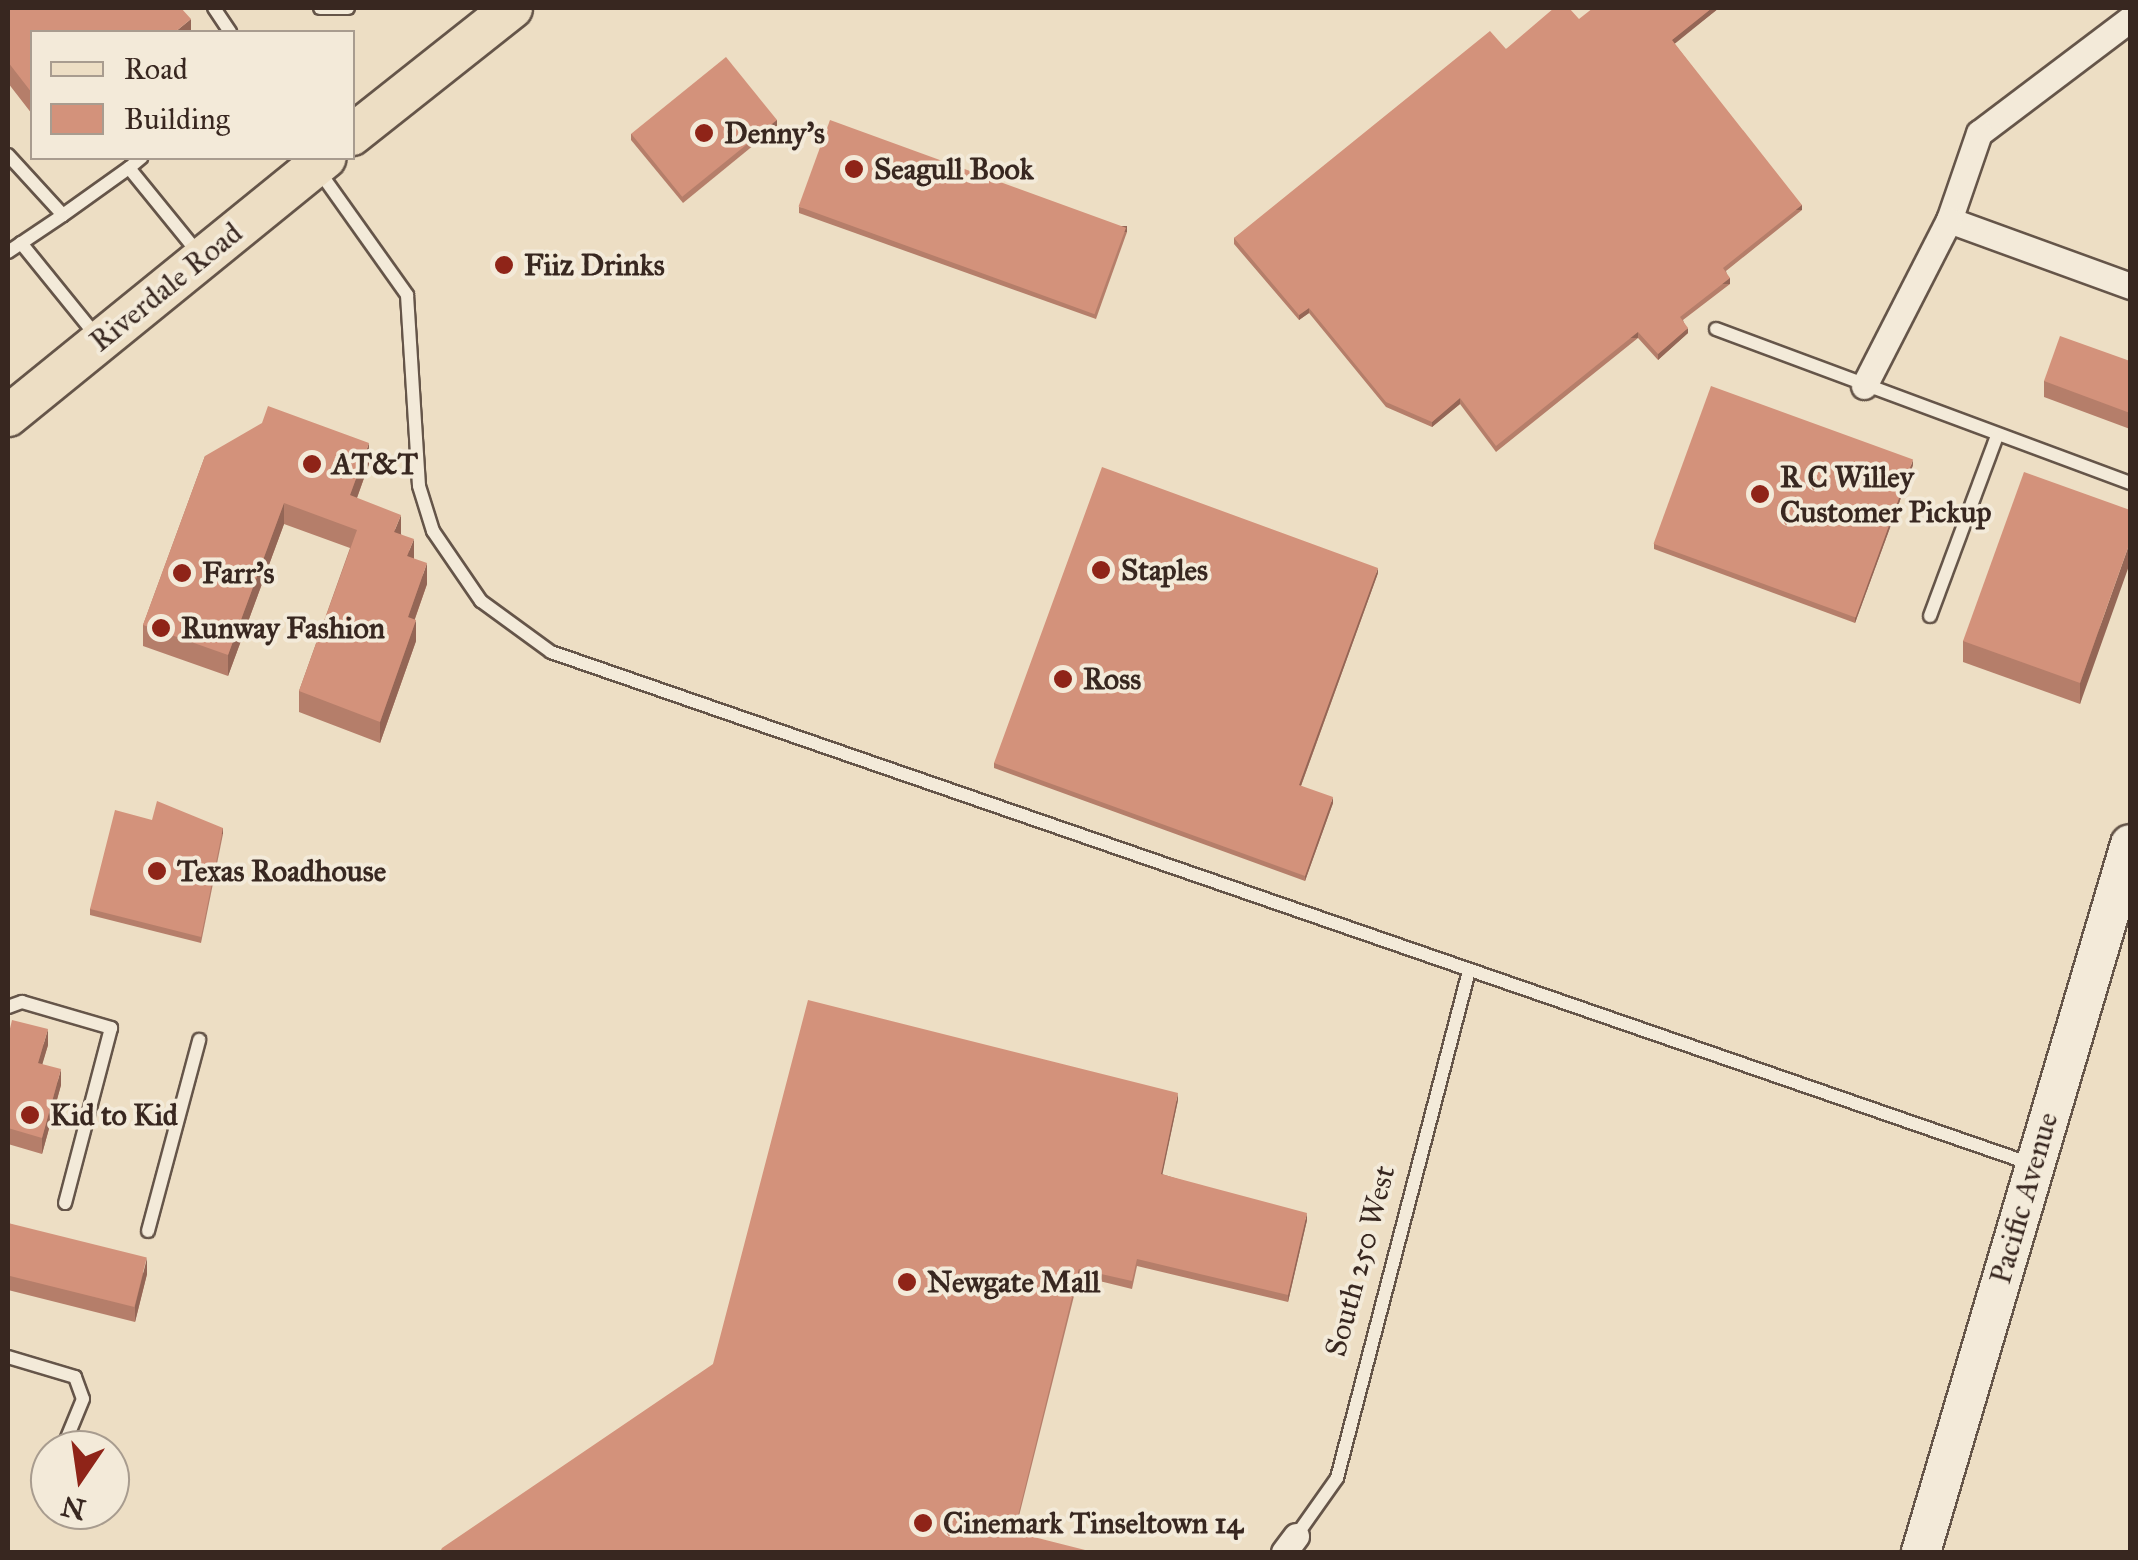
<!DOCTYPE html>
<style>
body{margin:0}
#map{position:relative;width:2138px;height:1560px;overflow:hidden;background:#eddec4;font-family:"IM FELL Great Primer",serif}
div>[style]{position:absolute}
.roads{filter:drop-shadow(2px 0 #655549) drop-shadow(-2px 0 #655549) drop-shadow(0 2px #655549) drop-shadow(0 -2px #655549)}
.lane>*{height:12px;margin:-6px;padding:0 6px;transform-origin:6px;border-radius:6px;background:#f3ead9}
.street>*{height:25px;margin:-12.5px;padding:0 12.5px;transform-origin:12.5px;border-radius:12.5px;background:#f3ead9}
.secondary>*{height:38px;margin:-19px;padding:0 19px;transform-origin:19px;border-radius:19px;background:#f3ead9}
.primary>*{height:40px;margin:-20px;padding:0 20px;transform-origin:20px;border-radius:20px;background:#eddec4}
.wall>*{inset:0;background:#b57e6a}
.shaded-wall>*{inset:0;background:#946656;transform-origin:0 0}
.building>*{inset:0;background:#d3927b;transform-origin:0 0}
.dots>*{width:28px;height:28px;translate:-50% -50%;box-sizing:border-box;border:5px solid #f3ead9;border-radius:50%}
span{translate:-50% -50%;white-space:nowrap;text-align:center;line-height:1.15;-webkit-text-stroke:8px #f3ead9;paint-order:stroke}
.poi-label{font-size:30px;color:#382720;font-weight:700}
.left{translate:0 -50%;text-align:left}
.street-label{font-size:30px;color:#382720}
.frame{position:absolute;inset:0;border:10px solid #382720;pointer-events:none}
.legend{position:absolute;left:30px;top:30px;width:325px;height:130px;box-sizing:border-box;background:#f3ead9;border:2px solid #a89c8f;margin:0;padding:12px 18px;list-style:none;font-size:30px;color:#382720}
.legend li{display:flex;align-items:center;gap:20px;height:50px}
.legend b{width:50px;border:2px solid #a89c8f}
.north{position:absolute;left:30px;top:1430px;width:100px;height:100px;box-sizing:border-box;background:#f3ead9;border:2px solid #a89c8f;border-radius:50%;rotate:193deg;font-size:28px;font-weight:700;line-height:40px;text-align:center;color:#382720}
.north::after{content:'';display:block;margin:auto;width:35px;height:45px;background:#8f2418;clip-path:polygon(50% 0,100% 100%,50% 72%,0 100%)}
</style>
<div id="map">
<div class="roads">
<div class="lane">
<div style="left:214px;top:8px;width:29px;rotate:56deg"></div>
<div style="left:320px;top:8px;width:28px"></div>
<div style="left:8px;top:155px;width:81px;rotate:47.5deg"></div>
<div style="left:63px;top:215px;width:81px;rotate:-35.5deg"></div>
<div style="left:129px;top:168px;width:109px;rotate:50.9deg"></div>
<div style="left:129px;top:168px;width:16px;rotate:-40deg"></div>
<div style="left:319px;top:171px;width:152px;rotate:54.6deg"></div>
<div style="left:407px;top:295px;width:191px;rotate:86.4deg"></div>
<div style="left:419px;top:486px;width:47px;rotate:72.7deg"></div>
<div style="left:433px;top:531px;width:85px;rotate:55.6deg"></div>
<div style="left:481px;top:601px;width:87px;rotate:36.1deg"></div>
<div style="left:551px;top:652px;width:1566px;rotate:19.08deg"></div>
<div style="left:21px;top:243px;width:122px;rotate:51deg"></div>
<div style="left:8px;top:252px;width:66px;rotate:-33.9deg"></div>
<div style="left:1716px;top:329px;width:442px;rotate:20.4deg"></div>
<div style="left:1930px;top:616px;width:192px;rotate:-69.6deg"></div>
<div style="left:8px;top:1007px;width:15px;rotate:-20deg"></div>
<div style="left:22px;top:1002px;width:93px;rotate:16.3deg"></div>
<div style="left:111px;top:1028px;width:181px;rotate:104.7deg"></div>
<div style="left:148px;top:1231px;width:198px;rotate:-75deg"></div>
<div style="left:8px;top:1357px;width:70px;rotate:16.6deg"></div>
<div style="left:75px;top:1377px;width:23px;rotate:70deg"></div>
<div style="left:83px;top:1399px;width:55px;rotate:112.4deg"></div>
<div style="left:48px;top:1484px;width:5px;rotate:-68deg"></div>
<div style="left:1296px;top:1536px;width:71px;rotate:-54.7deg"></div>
<div style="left:1337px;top:1478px;width:524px;rotate:-75.41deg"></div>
</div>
<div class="street">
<div style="left:2130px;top:19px;width:189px;rotate:142.9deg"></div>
<div style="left:1979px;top:133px;width:92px;rotate:109deg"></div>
<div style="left:1949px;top:220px;width:193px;rotate:20deg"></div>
<div style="left:1864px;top:386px;width:186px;rotate:-62.9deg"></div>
<div style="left:1284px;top:1552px;width:20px;rotate:-53deg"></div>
</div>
<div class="secondary">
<div style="left:1921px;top:1552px;width:738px;rotate:-73.55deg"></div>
</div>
<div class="primary">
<div style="left:352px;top:135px;width:204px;rotate:-38.4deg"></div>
<div style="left:8px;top:416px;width:409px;rotate:-39.1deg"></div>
</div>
</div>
<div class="wall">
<div style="clip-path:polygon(8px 8px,191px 32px,32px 32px,32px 114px,8px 83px)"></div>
<div style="clip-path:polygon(1719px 8px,1674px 43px,1802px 210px,1726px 271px,1730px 284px,1683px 320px,1688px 333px,1658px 360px,1638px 338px,1496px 452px,1460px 404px,1432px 427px,1386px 407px,1309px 313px,1299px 320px,1234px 244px,1234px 238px,1506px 49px,1579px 19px)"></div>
<div style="clip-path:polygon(777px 126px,683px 203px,631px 140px,631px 134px)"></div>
<div style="clip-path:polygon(799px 207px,1127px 232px,1096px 319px,799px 213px)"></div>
<div style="clip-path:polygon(2130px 361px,2130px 429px,2044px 397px,2044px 381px)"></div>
<div style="clip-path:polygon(205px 456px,369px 464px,357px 498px,401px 534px,427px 584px,415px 619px,416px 641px,380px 743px,299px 712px,299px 691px,350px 548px,284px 524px,228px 676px,143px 646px,143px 625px)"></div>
<div style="clip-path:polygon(1913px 465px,1855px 623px,1654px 549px,1654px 544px)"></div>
<div style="clip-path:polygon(2130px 510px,2080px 704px,1963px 662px,1963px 641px)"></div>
<div style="clip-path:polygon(1378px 573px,1301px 786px,1333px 803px,1305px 881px,994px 768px,994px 763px)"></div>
<div style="clip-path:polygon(152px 820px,223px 834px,201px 943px,90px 915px,90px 909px)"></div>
<div style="clip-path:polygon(8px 1037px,48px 1045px,42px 1064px,61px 1085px,42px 1154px,8px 1144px)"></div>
<div style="clip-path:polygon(1178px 1100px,1162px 1174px,1307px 1220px,1288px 1302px,1137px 1266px,1132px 1289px,1079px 1276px,1015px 1532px,440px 1552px)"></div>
<div style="clip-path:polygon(8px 1223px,147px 1274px,135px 1322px,8px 1290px)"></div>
</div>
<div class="shaded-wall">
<div style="clip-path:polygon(1712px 8px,1719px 8px,1672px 46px,1672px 40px)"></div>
<div style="clip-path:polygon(191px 19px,191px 32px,175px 32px)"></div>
<div style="left:777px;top:120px;width:6px;height:122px;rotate:90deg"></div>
<div style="left:1802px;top:205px;width:5px;height:101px;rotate:90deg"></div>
<div style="left:1127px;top:226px;width:6px;height:92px;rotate:90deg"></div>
<div style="left:1730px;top:278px;width:6px;height:63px;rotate:90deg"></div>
<div style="clip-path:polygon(1309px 308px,1309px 313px,1299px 320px,1299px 315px)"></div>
<div style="clip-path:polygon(1688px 328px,1688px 333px,1658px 360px,1658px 354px)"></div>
<div style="left:1638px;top:332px;width:6px;height:182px;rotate:90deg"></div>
<div style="clip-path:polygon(1460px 398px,1460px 404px,1432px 427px,1432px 422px)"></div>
<div style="clip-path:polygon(369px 443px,369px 464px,350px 517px,350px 495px)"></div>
<div style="clip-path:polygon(1913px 460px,1913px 465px,1855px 623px,1855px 617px)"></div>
<div style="clip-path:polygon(284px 503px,284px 524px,228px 676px,228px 655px)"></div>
<div style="clip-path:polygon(401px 515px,401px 536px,394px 532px)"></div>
<div style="clip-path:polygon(414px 539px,414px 560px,407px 556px)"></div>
<div style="clip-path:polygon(2130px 542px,2130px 563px,2080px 704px,2080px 683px)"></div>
<div style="clip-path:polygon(427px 563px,427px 584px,408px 638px,408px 617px)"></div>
<div style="clip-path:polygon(1378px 568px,1378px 573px,1299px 791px,1299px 785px)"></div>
<div style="clip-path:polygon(416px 620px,416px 641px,380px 743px,380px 722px)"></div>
<div style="clip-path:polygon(1333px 797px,1333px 803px,1305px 881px,1305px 876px)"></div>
<div style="left:223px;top:828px;width:6px;height:111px;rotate:90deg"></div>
<div style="clip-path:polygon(48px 1029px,48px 1045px,38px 1079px,38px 1063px)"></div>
<div style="clip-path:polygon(61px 1069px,61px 1085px,42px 1154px,42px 1138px)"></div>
<div style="clip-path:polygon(1178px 1093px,1178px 1100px,1161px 1181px,1161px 1174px)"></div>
<div style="clip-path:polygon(1307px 1213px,1307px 1220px,1288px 1302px,1288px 1295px)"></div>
<div style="clip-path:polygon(147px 1258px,147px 1274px,135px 1322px,135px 1306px)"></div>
<div style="left:1079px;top:1269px;width:7px;height:271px;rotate:90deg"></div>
</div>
<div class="building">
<div style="clip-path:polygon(8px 8px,181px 8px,191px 19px,175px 32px,32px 32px,32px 93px,8px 62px)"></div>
<div style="clip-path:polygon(1554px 8px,1569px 8px,1579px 19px,1593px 8px,1712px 8px,1672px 40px,1802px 205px,1723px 268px,1730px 278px,1680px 317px,1688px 328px,1658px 354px,1638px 332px,1496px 446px,1460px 398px,1432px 422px,1386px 402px,1309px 308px,1299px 315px,1234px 238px,1490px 31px,1506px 49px)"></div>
<div style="left:726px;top:57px;width:81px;height:122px;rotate:51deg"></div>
<div style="left:830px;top:120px;width:315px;height:92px;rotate:20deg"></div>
<div style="clip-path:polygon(2060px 336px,2130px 361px,2130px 413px,2044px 381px)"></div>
<div style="left:1711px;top:386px;width:215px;height:168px;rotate:20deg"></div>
<div style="clip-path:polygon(268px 406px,369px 443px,350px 495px,401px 515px,394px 532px,414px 539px,407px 556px,427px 563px,408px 617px,416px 620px,380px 722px,299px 691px,357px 530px,284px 503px,228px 655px,143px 625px,205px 456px,262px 423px)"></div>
<div style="clip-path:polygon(1102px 467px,1378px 568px,1299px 785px,1333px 797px,1305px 876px,994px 763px)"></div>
<div style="clip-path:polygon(2024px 472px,2130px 510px,2130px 542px,2080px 683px,1963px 641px)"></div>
<div style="clip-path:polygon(157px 801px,223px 828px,201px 937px,90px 909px,115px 810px,152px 820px)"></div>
<div style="clip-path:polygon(808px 1000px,1178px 1093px,1161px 1174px,1307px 1213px,1288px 1295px,1137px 1259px,1132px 1281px,1079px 1269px,1014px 1532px,1093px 1552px,440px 1552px,442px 1548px,713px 1364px)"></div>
<div style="clip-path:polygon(12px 1020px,48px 1029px,38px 1063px,61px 1069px,42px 1138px,8px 1128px,8px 1037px)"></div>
<div style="left:8px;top:1223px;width:143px;height:51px;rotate:14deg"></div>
</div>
<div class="dots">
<div style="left:704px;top:133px;background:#8f2418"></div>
<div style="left:854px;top:169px;background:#8f2418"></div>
<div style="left:504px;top:265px;background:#8f2418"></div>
<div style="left:312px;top:464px;background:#8f2418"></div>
<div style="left:1760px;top:494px;background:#8f2418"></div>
<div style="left:1101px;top:570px;background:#8f2418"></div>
<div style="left:182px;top:573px;background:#8f2418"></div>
<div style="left:161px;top:628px;background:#8f2418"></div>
<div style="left:1063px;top:679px;background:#8f2418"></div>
<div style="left:157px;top:871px;background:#8f2418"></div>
<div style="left:30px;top:1115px;background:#8f2418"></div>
<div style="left:907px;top:1282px;background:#8f2418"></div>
<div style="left:923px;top:1523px;background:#8f2418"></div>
</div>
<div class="poi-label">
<span class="left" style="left:724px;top:133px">Denny's</span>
<span class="left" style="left:874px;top:169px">Seagull Book</span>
<span class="left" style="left:524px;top:265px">Fiiz Drinks</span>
<span class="left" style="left:332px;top:464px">AT&amp;T</span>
<span class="left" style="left:1780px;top:494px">R C Willey<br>Customer Pickup</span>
<span class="left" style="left:1121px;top:570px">Staples</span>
<span class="left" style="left:202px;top:573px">Farr's</span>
<span class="left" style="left:181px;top:628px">Runway Fashion</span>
<span class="left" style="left:1083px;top:679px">Ross</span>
<span class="left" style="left:177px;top:871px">Texas Roadhouse</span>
<span class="left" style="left:50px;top:1115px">Kid to Kid</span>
<span class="left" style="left:927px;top:1282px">Newgate Mall</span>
<span class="left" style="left:943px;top:1523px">Cinemark Tinseltown 14</span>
</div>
<div class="street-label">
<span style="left:166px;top:287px;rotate:-39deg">Riverdale Road</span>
<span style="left:2024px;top:1198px;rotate:-74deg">Pacific Avenue</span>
<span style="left:1360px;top:1261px;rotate:-75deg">South 250 West</span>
</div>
<div class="frame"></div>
<ul class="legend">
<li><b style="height:12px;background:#eddec4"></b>Road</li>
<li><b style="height:28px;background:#d3927b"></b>Building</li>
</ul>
<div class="north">N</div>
</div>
